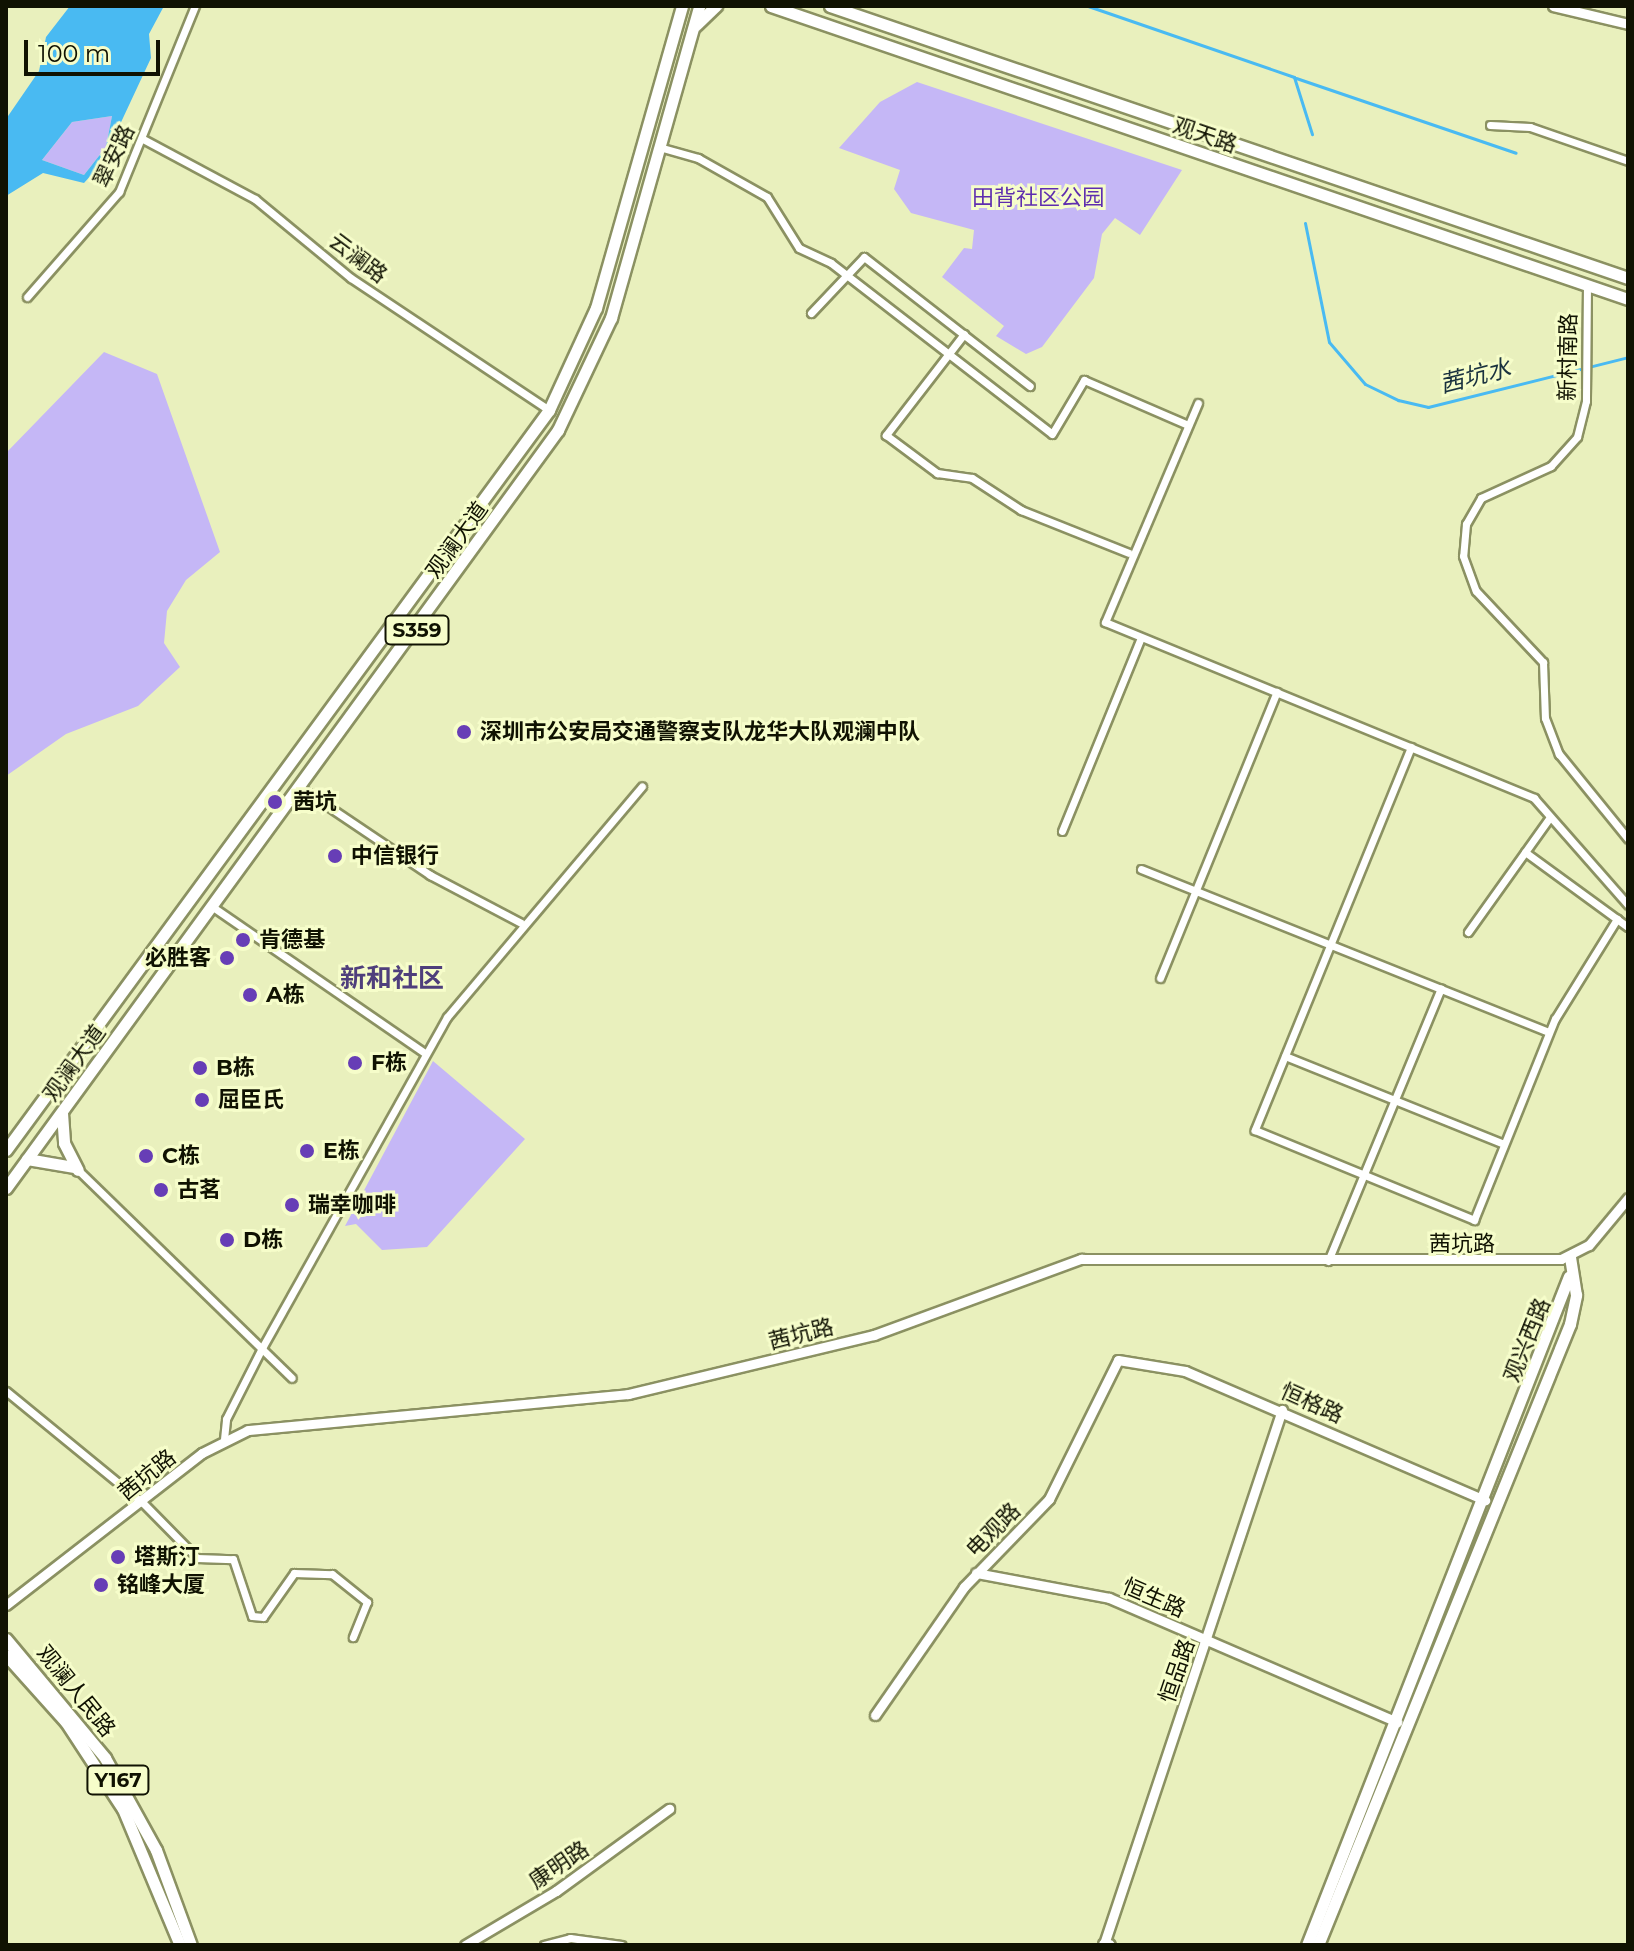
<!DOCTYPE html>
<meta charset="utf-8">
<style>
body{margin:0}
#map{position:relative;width:1634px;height:1951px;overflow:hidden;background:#e9f0bd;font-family:Montserrat,"Noto Sans SC",sans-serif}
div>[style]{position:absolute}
.green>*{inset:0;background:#c5b7f6}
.water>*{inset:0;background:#49baf2}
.stream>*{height:3px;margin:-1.5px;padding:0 1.5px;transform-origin:1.5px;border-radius:1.5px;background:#49baf2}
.roads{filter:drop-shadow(2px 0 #8b9162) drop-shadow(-2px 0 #8b9162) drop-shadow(0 2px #8b9162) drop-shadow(0 -2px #8b9162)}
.minor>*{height:7px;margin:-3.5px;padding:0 3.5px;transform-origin:3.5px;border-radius:3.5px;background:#fff}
.tertiary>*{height:9px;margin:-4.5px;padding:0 4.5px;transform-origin:4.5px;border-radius:4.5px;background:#fff}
.primary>*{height:11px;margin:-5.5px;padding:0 5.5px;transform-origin:5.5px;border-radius:5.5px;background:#fff}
.dots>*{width:22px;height:22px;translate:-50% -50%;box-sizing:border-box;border:4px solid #f6fdca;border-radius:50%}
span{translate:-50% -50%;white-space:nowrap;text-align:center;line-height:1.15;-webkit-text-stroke:6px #f6fdca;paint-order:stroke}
.shield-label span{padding:2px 6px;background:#f6fdca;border:2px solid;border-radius:6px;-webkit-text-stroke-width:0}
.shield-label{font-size:20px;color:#101202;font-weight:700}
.street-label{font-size:22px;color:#101202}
.park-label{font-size:22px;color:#5e2daf}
.poi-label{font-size:22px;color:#101202;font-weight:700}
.left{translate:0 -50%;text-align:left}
.right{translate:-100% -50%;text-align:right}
.water-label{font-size:24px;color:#1a323f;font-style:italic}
.quarter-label{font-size:26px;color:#4f3f7c;font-weight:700}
.frame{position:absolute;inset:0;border:8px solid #101202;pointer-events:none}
.scale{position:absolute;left:24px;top:40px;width:136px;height:36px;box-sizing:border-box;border:4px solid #101202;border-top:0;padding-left:10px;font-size:24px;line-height:28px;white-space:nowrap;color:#101202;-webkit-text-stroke:6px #f6fdca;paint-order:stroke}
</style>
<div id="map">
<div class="green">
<div style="clip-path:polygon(917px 82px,1182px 170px,1140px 235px,1115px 218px,1102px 234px,1094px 278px,1042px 347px,1026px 354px,996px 336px,1004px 326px,942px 277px,964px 248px,972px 249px,974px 230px,911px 213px,894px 189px,900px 170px,839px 148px,880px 102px)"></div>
<div style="clip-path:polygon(112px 116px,106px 147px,84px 175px,42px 160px,72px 122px)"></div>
<div style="clip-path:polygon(104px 352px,157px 374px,220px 552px,186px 580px,167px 611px,164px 643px,180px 667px,138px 706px,66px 734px,6px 776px,6px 453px)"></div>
<div style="clip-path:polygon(433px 1061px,525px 1139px,427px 1247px,382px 1250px,356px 1224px,345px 1226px)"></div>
</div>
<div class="water">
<div style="clip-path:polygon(evenodd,70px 6px,164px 6px,149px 34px,151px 58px,102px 163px,84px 183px,43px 173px,6px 196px,6px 119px,39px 71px,46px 37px,70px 6px,112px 116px,106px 147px,84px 175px,42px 160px,72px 122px,112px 116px)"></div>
</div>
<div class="stream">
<div style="left:1088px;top:6px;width:218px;rotate:19deg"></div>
<div style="left:1294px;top:77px;width:60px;rotate:72.5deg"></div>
<div style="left:1296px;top:78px;width:232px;rotate:18.8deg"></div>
<div style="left:1305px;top:223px;width:121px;rotate:78.6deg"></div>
<div style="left:1329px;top:342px;width:55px;rotate:49.4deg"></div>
<div style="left:1365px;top:384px;width:37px;rotate:26deg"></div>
<div style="left:1398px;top:400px;width:31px;rotate:13deg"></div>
<div style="left:1428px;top:407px;width:206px;rotate:-14deg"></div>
</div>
<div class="roads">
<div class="minor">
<div style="left:1490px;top:125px;width:40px;rotate:2.9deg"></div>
<div style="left:1530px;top:127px;width:104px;rotate:19.1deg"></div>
<div style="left:143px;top:139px;width:127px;rotate:28.2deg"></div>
<div style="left:255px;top:199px;width:124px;rotate:39.5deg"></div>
<div style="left:351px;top:278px;width:238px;rotate:33.7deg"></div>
<div style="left:659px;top:147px;width:41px;rotate:15.8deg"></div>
<div style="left:698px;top:158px;width:79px;rotate:29.5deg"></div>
<div style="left:767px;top:197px;width:60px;rotate:57.9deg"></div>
<div style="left:799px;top:248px;width:35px;rotate:25deg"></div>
<div style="left:831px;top:263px;width:279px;rotate:37.7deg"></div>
<div style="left:1052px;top:434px;width:63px;rotate:-59.3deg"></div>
<div style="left:1084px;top:380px;width:113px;rotate:23.4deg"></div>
<div style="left:1587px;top:284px;width:117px;rotate:90.5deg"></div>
<div style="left:1586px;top:401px;width:37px;rotate:104deg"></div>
<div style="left:1577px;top:437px;width:39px;rotate:132deg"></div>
<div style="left:1551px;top:466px;width:77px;rotate:155.4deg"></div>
<div style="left:1481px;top:498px;width:30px;rotate:120deg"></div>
<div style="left:1466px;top:524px;width:32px;rotate:95deg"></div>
<div style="left:1463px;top:556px;width:37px;rotate:70deg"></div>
<div style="left:1476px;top:591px;width:98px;rotate:46.7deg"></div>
<div style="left:1543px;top:662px;width:56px;rotate:88deg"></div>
<div style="left:1545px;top:718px;width:39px;rotate:69deg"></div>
<div style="left:1559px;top:754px;width:109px;rotate:50.9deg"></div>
<div style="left:27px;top:297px;width:140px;rotate:-48.8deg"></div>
<div style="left:119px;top:192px;width:201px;rotate:-67.8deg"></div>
<div style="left:811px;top:313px;width:77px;rotate:-46.6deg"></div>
<div style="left:864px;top:257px;width:210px;rotate:37.9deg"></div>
<div style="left:964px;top:334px;width:128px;rotate:127.7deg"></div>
<div style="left:886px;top:435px;width:64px;rotate:36.7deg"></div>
<div style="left:937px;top:473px;width:35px;rotate:8deg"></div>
<div style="left:972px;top:478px;width:59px;rotate:33.1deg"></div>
<div style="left:1021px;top:510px;width:116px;rotate:21.7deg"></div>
<div style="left:1198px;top:403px;width:238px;rotate:113deg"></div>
<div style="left:1105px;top:622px;width:464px;rotate:22.3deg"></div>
<div style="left:1534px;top:798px;width:142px;rotate:48.7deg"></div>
<div style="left:1411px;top:747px;width:414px;rotate:112.2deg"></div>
<div style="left:1255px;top:1130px;width:237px;rotate:22.3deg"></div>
<div style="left:1474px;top:1220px;width:217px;rotate:-68.1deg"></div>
<div style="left:1555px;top:1019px;width:118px;rotate:-58.2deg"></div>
<div style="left:301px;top:788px;width:156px;rotate:34deg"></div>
<div style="left:430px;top:875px;width:103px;rotate:27.8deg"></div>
<div style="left:1062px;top:831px;width:209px;rotate:-67.8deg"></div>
<div style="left:1525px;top:852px;width:127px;rotate:36.1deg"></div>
<div style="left:1141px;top:869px;width:439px;rotate:21.8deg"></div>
<div style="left:213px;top:907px;width:257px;rotate:34.6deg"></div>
<div style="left:1468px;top:932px;width:141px;rotate:-54.5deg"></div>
<div style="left:1160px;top:978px;width:309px;rotate:-67.8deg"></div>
<div style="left:1285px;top:1056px;width:236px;rotate:21.9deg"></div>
<div style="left:78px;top:1170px;width:298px;rotate:44.2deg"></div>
<div style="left:1328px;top:1261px;width:295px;rotate:-67.5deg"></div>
<div style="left:6px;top:1391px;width:177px;rotate:39.3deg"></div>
<div style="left:143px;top:1503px;width:77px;rotate:45.5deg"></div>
<div style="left:197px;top:1558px;width:36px;rotate:2deg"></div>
<div style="left:233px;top:1559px;width:60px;rotate:71.6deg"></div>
<div style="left:252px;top:1616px;width:11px;rotate:5deg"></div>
<div style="left:263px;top:1617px;width:54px;rotate:-54.8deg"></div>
<div style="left:294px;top:1573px;width:38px;rotate:2deg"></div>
<div style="left:332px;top:1574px;width:45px;rotate:38.7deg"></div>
<div style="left:367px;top:1602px;width:38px;rotate:112deg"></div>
<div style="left:224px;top:1439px;width:20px;rotate:-84deg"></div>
<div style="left:226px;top:1419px;width:80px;rotate:-63.1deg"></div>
<div style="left:262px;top:1348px;width:379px;rotate:-60.8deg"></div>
<div style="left:447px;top:1017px;width:302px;rotate:-49.8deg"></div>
<div style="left:544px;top:1945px;width:27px;rotate:-15deg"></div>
<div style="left:570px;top:1938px;width:52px;rotate:7.7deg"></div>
</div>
<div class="tertiary">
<div style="left:1553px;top:6px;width:77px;rotate:13.5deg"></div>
<div style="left:976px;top:1573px;width:135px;rotate:10.6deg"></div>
<div style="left:1109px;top:1598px;width:314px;rotate:23.3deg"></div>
<div style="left:6px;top:1605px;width:248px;rotate:-37.8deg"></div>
<div style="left:202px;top:1453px;width:51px;rotate:-26.6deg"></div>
<div style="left:248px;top:1430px;width:382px;rotate:-5.4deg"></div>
<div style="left:628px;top:1394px;width:253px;rotate:-13.5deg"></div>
<div style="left:874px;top:1335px;width:221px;rotate:-20.2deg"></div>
<div style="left:1081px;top:1259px;width:480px"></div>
<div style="left:1561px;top:1259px;width:31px;rotate:-27deg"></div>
<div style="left:1589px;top:1245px;width:61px;rotate:-50.3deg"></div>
<div style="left:875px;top:1715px;width:156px;rotate:-55.2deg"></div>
<div style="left:964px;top:1587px;width:122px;rotate:-46deg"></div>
<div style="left:1049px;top:1499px;width:155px;rotate:-63.6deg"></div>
<div style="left:1118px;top:1360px;width:68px;rotate:9.3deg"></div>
<div style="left:1185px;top:1371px;width:327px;rotate:23.3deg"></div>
<div style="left:1104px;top:1944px;width:563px;rotate:-71.57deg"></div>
<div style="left:465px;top:1945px;width:106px;rotate:-30.7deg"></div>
<div style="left:556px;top:1891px;width:140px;rotate:-36deg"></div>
</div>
<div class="primary">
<div style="left:771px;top:6px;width:906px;rotate:18.88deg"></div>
<div style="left:830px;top:6px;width:843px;rotate:18.82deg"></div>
<div style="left:696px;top:25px;width:28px;rotate:-44deg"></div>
<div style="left:62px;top:1113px;width:30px;rotate:86deg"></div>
<div style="left:64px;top:1143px;width:30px;rotate:63deg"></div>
<div style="left:6px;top:1150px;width:918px;rotate:-53.73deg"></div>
<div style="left:549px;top:410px;width:112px;rotate:-65.3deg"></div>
<div style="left:596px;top:308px;width:314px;rotate:-74.1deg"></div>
<div style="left:27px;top:1159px;width:48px;rotate:9.7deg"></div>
<div style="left:6px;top:1188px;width:938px;rotate:-53.94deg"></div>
<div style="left:558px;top:430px;width:124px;rotate:-64.7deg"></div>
<div style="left:611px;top:318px;width:324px;rotate:-74.2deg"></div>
<div style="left:6px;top:1639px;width:155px;rotate:50.2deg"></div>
<div style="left:105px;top:1758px;width:105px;rotate:61deg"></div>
<div style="left:156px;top:1850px;width:101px;rotate:69.8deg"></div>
<div style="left:6px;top:1655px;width:90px;rotate:48.2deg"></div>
<div style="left:66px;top:1722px;width:104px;rotate:56.8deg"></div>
<div style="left:123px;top:1809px;width:147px;rotate:67.3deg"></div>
<div style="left:1104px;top:1944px;width:5px;rotate:11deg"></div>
<div style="left:1307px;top:1945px;width:718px;rotate:-68.61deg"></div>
<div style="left:1318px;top:1945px;width:670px;rotate:-67.91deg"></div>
<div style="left:1570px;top:1324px;width:30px;rotate:-78deg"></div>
<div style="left:1576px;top:1295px;width:39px;rotate:-99deg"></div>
</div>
</div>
<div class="dots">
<div style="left:464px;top:732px;background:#673eb6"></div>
<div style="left:275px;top:802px;background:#673eb6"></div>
<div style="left:335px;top:856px;background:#673eb6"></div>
<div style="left:243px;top:940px;background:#673eb6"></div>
<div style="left:227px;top:958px;background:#673eb6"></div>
<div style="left:250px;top:995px;background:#673eb6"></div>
<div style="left:355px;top:1063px;background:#673eb6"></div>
<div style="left:200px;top:1068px;background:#673eb6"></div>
<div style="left:202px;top:1100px;background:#673eb6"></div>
<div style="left:307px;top:1151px;background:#673eb6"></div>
<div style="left:146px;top:1156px;background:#673eb6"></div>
<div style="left:161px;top:1190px;background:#673eb6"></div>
<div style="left:292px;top:1205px;background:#673eb6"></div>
<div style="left:227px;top:1240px;background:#673eb6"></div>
<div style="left:118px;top:1557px;background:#673eb6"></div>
<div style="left:101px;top:1585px;background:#673eb6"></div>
</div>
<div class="shield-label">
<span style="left:417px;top:630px">S359</span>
<span style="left:118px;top:1780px">Y167</span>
</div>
<div class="street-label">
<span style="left:1205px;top:135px;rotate:19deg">观天路</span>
<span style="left:114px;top:156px;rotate:-65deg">翠安路</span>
<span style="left:358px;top:258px;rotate:37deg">云澜路</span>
<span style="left:1568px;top:357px;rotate:-89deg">新村南路</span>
<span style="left:457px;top:540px;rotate:-54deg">观澜大道</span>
<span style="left:74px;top:1063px;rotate:-54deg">观澜大道</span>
<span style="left:1462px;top:1244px">茜坑路</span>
<span style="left:801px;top:1334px;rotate:-14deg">茜坑路</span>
<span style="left:1527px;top:1340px;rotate:-68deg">观兴西路</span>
<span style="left:1312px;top:1403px;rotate:24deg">恒格路</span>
<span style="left:147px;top:1475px;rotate:-39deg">茜坑路</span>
<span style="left:993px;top:1530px;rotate:-45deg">电观路</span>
<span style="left:1154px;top:1598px;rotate:23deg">恒生路</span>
<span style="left:1177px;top:1671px;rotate:-71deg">恒品路</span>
<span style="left:76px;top:1691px;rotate:51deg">观澜人民路</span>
<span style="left:559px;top:1865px;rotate:-34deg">康明路</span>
</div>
<div class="park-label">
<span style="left:1038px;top:198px">田背社区公园</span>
</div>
<div class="poi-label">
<span class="left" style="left:480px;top:732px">深圳市公安局交通警察支队龙华大队观澜中队</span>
<span class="left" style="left:293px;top:802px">茜坑</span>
<span class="left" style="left:351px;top:856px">中信银行</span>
<span class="left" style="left:259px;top:940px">肯德基</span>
<span class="right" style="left:211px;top:958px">必胜客</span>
<span class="left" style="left:266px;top:995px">A栋</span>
<span class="left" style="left:371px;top:1063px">F栋</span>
<span class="left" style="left:216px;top:1068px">B栋</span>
<span class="left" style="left:218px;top:1100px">屈臣氏</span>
<span class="left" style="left:323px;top:1151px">E栋</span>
<span class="left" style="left:162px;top:1156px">C栋</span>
<span class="left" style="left:177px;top:1190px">古茗</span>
<span class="left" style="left:308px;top:1205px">瑞幸咖啡</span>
<span class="left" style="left:243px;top:1240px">D栋</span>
<span class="left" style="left:134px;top:1557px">塔斯汀</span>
<span class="left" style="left:117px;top:1585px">铭峰大厦</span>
</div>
<div class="water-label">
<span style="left:1475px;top:376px;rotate:-14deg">茜坑水</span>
</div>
<div class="quarter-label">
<span style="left:392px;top:979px">新和社区</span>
</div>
<div class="frame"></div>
<div class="scale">100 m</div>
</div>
